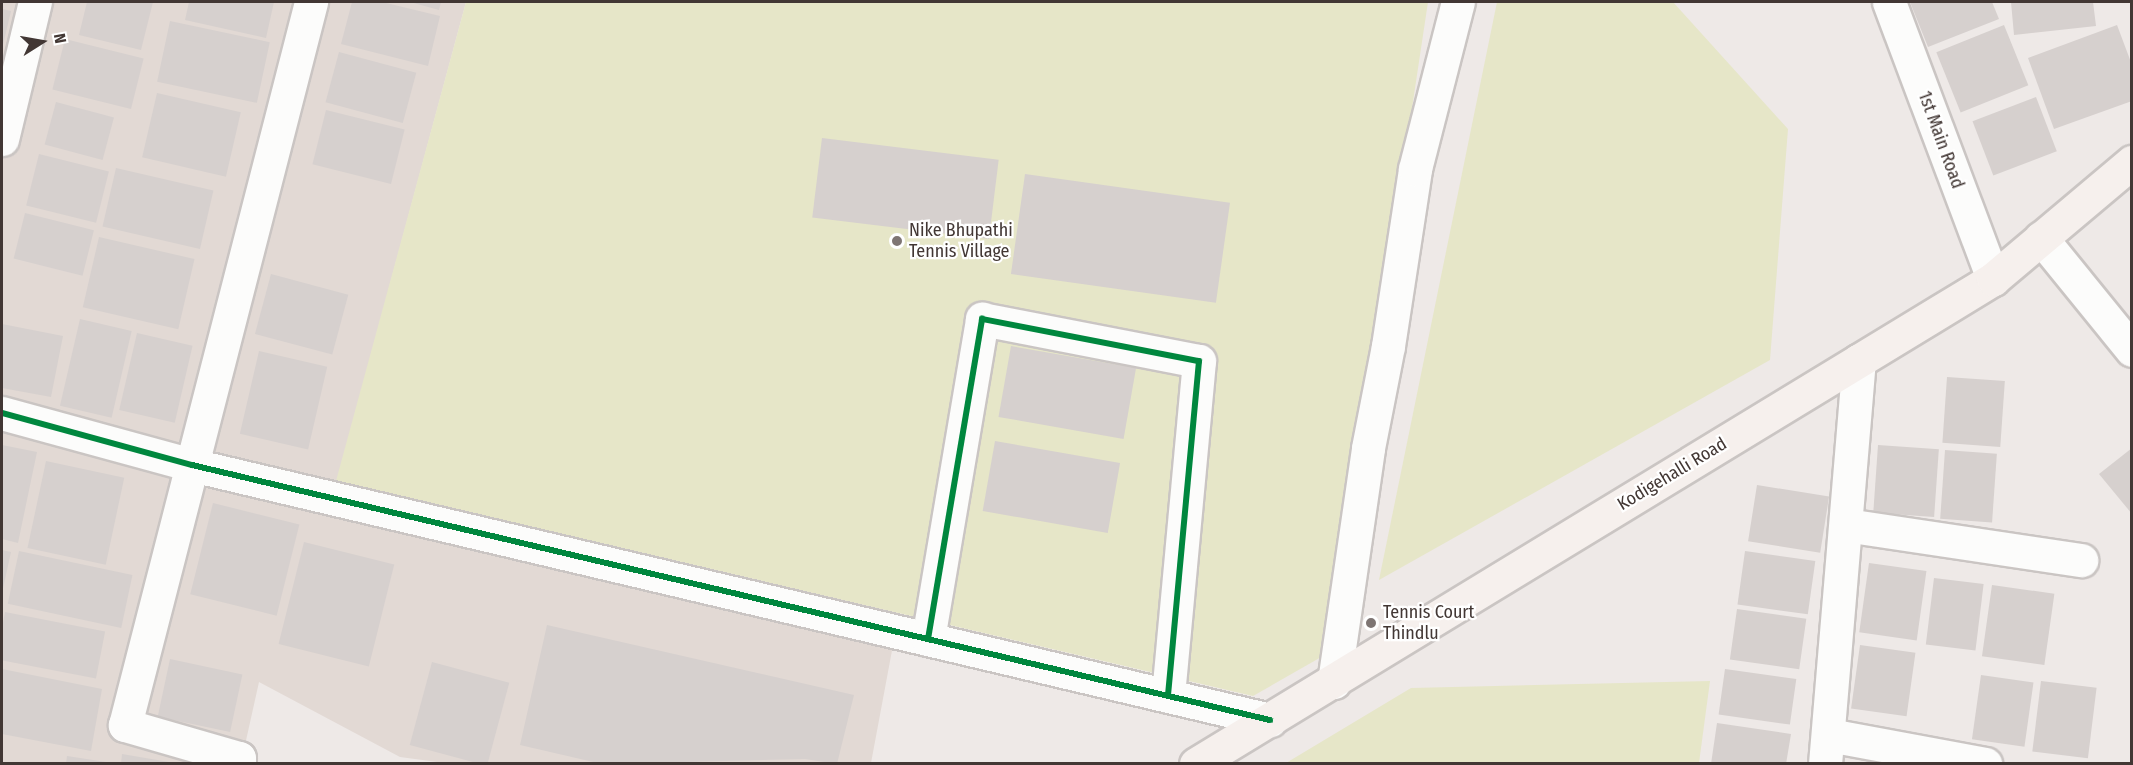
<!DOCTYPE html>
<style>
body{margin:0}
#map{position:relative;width:2133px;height:765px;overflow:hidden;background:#eee9e7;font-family:"Fira Sans Condensed",sans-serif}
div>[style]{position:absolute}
.residential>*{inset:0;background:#e2d9d4}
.green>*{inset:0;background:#e6e6c8}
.building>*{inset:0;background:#d6d0ce;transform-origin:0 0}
.roads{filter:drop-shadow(2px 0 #cac5c3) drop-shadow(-2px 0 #cac5c3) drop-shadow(0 2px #cac5c3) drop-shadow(0 -2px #cac5c3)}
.street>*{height:33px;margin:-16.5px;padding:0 16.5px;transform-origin:16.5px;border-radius:16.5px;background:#fcfcfb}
.secondary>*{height:33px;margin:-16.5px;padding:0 16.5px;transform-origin:16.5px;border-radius:16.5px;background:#f6f0ed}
.cycleway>*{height:6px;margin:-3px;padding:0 3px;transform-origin:3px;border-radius:3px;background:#00873e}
.dots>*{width:16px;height:16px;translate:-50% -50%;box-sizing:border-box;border:3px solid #fff;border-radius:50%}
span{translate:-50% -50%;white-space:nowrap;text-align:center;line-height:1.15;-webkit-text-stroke:4.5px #fff;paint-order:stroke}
.street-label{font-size:18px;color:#423734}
.poi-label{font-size:18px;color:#423734}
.left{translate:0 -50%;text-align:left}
.frame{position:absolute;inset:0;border:3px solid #423734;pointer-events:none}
.north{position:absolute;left:12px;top:12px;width:60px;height:60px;-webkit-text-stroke:4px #fff;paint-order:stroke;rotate:79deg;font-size:16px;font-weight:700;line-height:24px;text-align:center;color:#423734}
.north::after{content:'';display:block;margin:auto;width:21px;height:27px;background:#423734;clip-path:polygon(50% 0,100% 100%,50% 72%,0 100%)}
</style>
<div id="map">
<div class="residential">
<div style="clip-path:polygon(2px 2px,466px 2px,337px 481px,899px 613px,871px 763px,452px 764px,400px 757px,259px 682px,241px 763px,2px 763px)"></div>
</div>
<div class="green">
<div style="clip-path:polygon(466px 2px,1428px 2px,1330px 652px,1253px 696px,336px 481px)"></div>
<div style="clip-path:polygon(1497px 2px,1673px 2px,1788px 129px,1770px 360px,1379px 580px)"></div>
<div style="clip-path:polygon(1710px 681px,1699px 763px,1286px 763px,1411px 688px)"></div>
</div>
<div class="building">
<div style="clip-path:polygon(87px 2px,153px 2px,141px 50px,79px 35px)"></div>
<div style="clip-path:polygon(189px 2px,274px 2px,266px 38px,185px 20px)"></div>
<div style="clip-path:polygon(352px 2px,382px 2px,440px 16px,428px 66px,341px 44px)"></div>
<div style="clip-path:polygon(410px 2px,441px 2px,439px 10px)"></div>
<div style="clip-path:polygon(1910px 2px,1992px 2px,1999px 19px,1928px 47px)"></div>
<div style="clip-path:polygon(2011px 2px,2093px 2px,2096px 26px,2014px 35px)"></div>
<div style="clip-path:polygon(2px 9px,11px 11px,2px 49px)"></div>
<div style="left:170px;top:21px;width:102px;height:62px;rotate:12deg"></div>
<div style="left:2004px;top:25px;width:65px;height:73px;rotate:68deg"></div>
<div style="clip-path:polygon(2117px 25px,2132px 65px,2132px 101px,2054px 129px,2028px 58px)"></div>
<div style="left:65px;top:39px;width:81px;height:52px;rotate:14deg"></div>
<div style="left:339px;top:52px;width:80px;height:52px;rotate:15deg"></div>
<div style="left:157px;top:93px;width:86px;height:66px;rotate:13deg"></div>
<div style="left:2036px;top:97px;width:58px;height:68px;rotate:69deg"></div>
<div style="left:56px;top:102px;width:60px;height:44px;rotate:15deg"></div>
<div style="left:326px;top:110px;width:81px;height:56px;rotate:14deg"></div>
<div style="left:822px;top:138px;width:178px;height:80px;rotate:7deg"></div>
<div style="left:39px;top:154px;width:72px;height:53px;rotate:14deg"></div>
<div style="left:116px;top:168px;width:100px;height:60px;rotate:13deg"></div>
<div style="left:1025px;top:174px;width:207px;height:101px;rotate:8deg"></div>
<div style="left:25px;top:213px;width:71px;height:47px;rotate:14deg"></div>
<div style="left:99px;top:237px;width:98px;height:72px;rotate:13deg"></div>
<div style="left:271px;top:274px;width:80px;height:62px;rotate:15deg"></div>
<div style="left:80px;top:319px;width:53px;height:89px;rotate:13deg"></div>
<div style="clip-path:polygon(2px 324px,63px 336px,51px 397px,2px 388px)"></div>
<div style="left:137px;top:333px;width:57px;height:79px;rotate:13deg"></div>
<div style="left:1011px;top:346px;width:127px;height:72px;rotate:10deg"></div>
<div style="left:259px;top:351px;width:70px;height:85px;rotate:13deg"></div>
<div style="left:1947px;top:377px;width:58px;height:66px;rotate:4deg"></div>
<div style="left:995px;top:441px;width:127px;height:71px;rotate:10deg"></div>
<div style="clip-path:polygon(2px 445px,37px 452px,18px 543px,2px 539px)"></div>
<div style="left:1878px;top:445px;width:61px;height:68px;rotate:4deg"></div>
<div style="clip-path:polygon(2132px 448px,2132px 514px,2099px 474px)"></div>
<div style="left:1945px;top:450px;width:52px;height:69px;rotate:4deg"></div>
<div style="left:46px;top:461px;width:80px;height:89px;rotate:12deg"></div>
<div style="left:1757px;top:485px;width:73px;height:57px;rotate:9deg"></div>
<div style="left:213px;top:503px;width:89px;height:94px;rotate:14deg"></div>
<div style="left:304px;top:542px;width:93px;height:105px;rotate:14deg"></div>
<div style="clip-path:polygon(2px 550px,11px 552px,2px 593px)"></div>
<div style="left:19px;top:551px;width:116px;height:54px;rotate:12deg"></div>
<div style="left:1745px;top:551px;width:71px;height:54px;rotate:8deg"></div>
<div style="left:1869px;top:563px;width:58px;height:70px;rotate:8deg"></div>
<div style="left:1934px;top:578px;width:50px;height:67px;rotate:7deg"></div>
<div style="left:1992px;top:585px;width:63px;height:72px;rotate:8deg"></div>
<div style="left:1737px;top:609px;width:70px;height:51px;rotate:8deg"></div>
<div style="left:5px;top:612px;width:102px;height:48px;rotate:11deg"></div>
<div style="clip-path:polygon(547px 625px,854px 695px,837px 764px,805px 759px,602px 764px,520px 745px)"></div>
<div style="left:1860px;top:645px;width:56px;height:64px;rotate:8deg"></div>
<div style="left:170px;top:659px;width:74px;height:59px;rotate:12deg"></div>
<div style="left:432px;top:662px;width:80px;height:86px;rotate:15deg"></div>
<div style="clip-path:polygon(2px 669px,102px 689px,91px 751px,2px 734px)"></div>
<div style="left:1725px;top:669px;width:72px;height:46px;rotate:8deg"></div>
<div style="left:1981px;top:675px;width:53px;height:65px;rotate:8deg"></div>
<div style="left:2041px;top:681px;width:56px;height:71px;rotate:7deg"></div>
<div style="clip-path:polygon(1717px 723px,1791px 734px,1786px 764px,1711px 764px)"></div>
<div style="clip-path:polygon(122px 754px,169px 762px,168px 764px,121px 764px)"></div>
<div style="clip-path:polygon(67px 756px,106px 762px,106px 764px,66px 764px)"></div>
</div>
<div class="roads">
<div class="street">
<div style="left:1889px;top:2px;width:296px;rotate:69.4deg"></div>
<div style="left:2px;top:139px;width:141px;rotate:-76.5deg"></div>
<div style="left:2041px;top:238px;width:144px;rotate:50.9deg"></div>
<div style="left:2px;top:413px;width:197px;rotate:15.3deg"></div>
<div style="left:192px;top:465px;width:1108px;rotate:13.31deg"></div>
<div style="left:1846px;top:525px;width:238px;rotate:8.5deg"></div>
<div style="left:928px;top:639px;width:325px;rotate:-80.4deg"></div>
<div style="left:982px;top:319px;width:221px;rotate:11deg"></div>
<div style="left:1199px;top:361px;width:336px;rotate:95.3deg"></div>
<div style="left:1334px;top:682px;width:236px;rotate:-81.7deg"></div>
<div style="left:1368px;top:448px;width:104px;rotate:-78.9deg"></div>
<div style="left:1388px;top:346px;width:179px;rotate:-81.3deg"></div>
<div style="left:1415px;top:169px;width:172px;rotate:-75.6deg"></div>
<div style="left:1829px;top:735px;width:159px;rotate:10.5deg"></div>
<div style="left:239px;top:764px;width:6px;rotate:-90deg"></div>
<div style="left:239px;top:758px;width:119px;rotate:-163.9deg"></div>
<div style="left:125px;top:725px;width:747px;rotate:-75.57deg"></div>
<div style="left:1825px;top:764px;width:405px;rotate:-85.2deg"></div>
</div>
<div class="secondary">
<div style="left:1196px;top:764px;width:933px;rotate:-31.32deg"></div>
<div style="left:1993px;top:279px;width:182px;rotate:-40.1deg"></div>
</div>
</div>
<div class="cycleway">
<div style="left:2px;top:413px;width:197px;rotate:15.3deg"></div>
<div style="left:192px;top:465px;width:1108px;rotate:13.31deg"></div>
<div style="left:928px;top:639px;width:325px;rotate:-80.4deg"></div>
<div style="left:982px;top:319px;width:221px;rotate:11deg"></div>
<div style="left:1199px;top:361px;width:336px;rotate:95.3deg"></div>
</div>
<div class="dots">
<div style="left:897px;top:241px;background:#7e7573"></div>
<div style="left:1371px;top:623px;background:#7e7573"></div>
</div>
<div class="street-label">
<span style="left:1941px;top:140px;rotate:70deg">1st Main Road</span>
<span style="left:1672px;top:474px;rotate:-31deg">Kodigehalli Road</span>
</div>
<div class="poi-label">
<span class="left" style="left:909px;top:241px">Nike Bhupathi<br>Tennis Village</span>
<span class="left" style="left:1383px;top:623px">Tennis Court<br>Thindlu</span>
</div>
<div class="frame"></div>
<div class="north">N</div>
</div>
